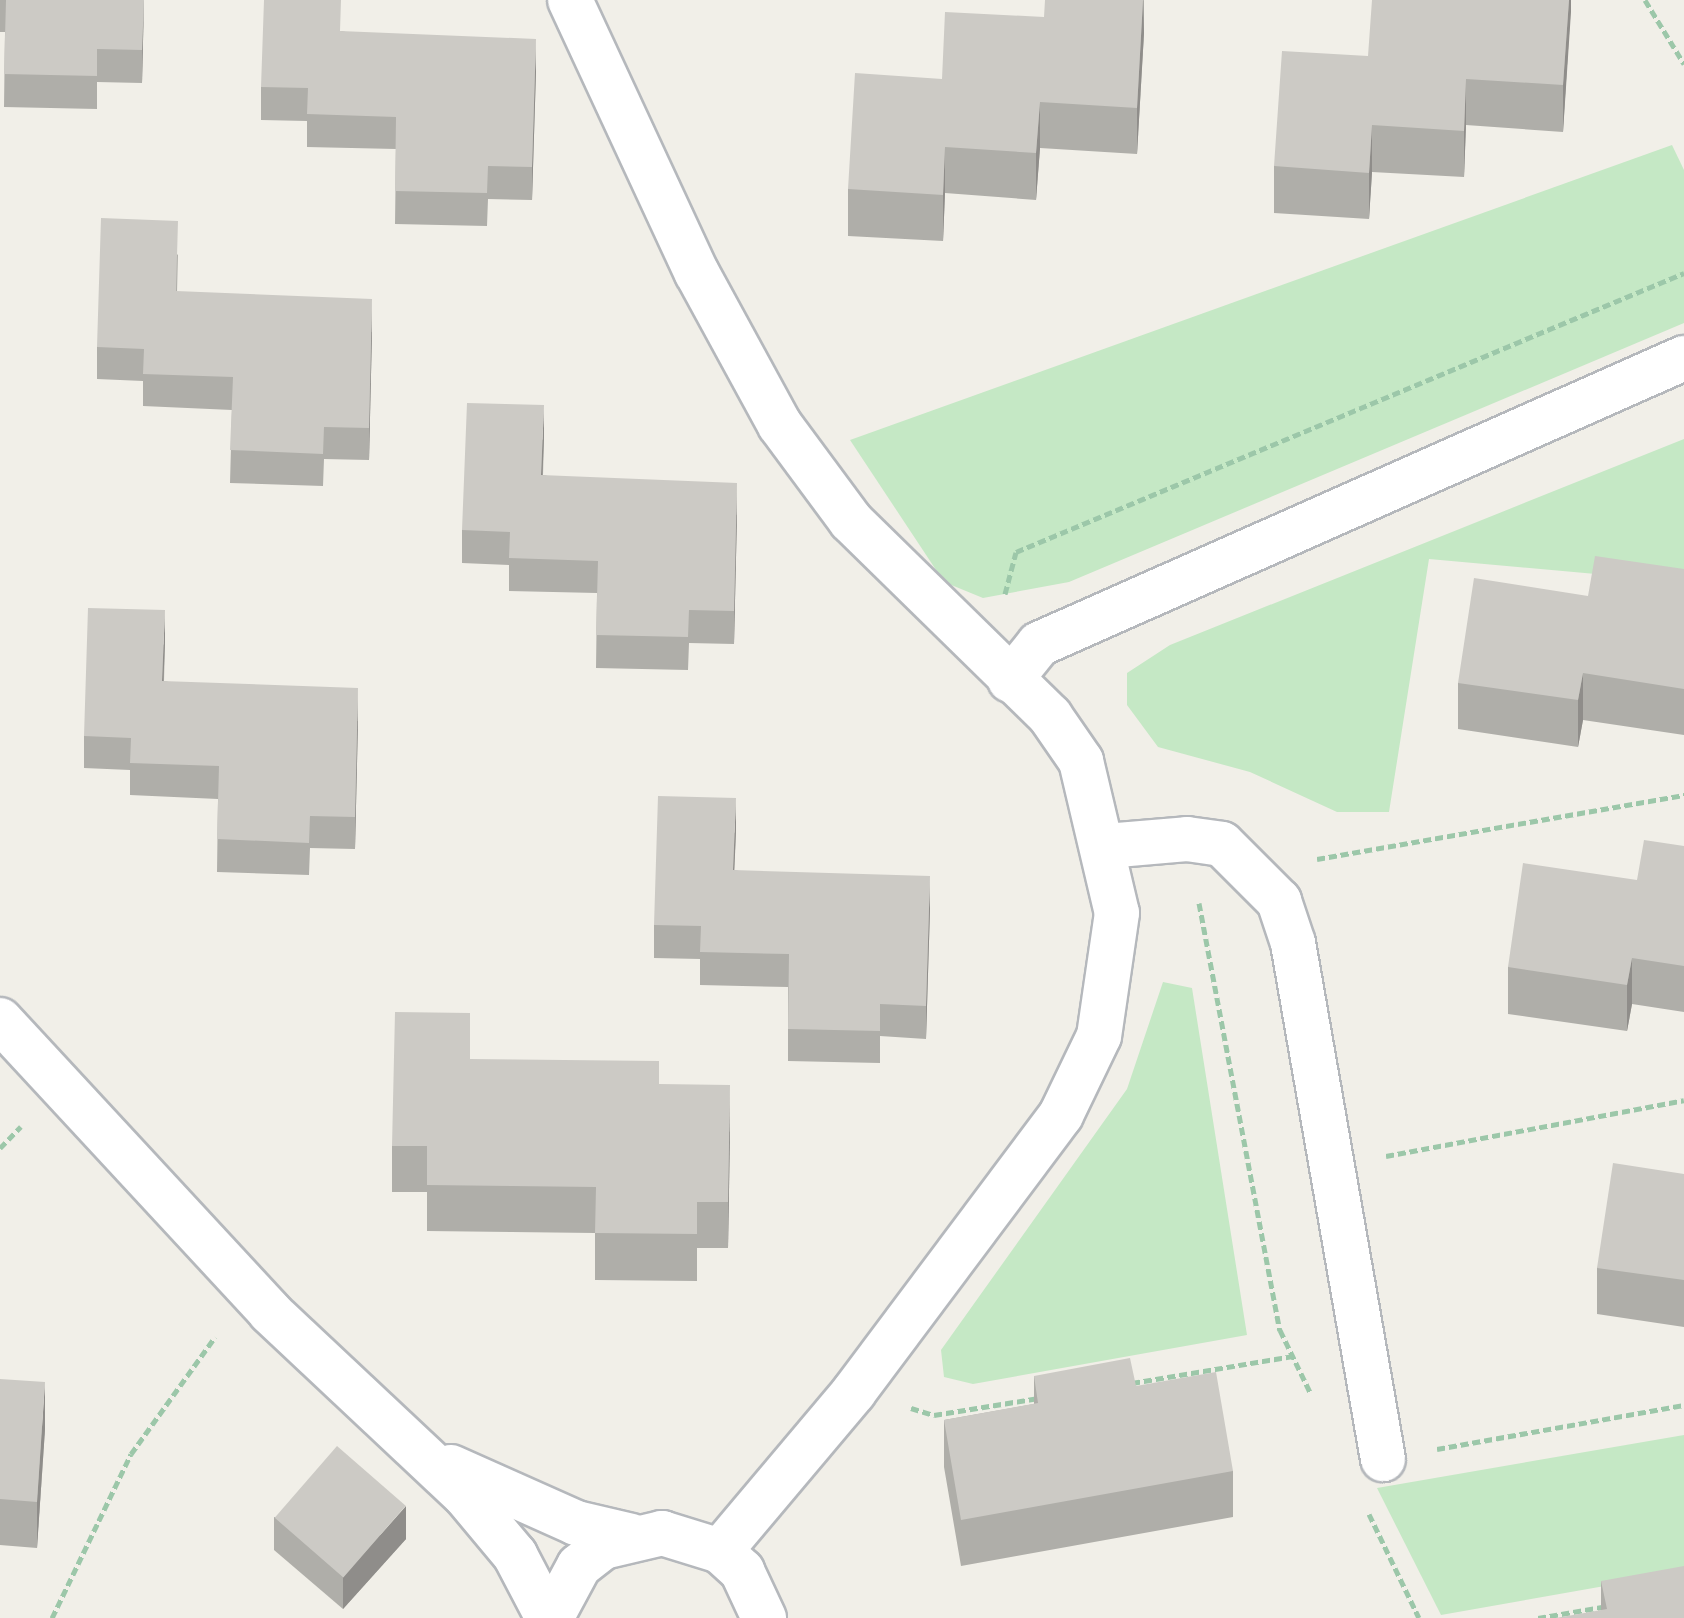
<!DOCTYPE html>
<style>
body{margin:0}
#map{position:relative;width:1684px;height:1618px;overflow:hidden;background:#f1efe8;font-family:Roboto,sans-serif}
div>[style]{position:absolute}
.green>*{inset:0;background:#c5e8c5}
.path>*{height:5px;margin-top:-2.5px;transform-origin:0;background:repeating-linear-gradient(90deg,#9cc7a9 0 8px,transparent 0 12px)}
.roads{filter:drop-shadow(2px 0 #b5b8bc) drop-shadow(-2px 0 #b5b8bc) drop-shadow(0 2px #b5b8bc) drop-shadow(0 -2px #b5b8bc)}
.street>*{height:44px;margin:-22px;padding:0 22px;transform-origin:22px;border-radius:22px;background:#fff}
.wall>*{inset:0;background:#afaea9}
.shaded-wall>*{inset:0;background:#8f8d8a}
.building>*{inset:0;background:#cccac5;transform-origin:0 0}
span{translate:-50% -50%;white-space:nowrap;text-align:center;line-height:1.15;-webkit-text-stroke:8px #fff;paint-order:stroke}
</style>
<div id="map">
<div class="green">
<div style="clip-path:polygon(1672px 145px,1684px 170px,1684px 323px,1069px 582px,983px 598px,944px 582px,850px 440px)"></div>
<div style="clip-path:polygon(1684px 439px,1684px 582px,1429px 559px,1389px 812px,1337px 812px,1250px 772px,1158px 747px,1127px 705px,1127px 673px,1170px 645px)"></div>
<div style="clip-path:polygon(1163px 982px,1192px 988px,1247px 1335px,973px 1384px,944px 1377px,941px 1350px,1127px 1089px)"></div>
<div style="clip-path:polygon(1684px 1435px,1684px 1572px,1441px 1615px,1377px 1488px)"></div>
</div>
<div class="path">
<div style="left:1645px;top:0;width:75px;rotate:58.6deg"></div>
<div style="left:1005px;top:594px;width:43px;rotate:-75.3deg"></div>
<div style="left:1016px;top:552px;width:724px;rotate:-22.67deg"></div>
<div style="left:1317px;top:859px;width:373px;rotate:-9.9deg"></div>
<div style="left:1199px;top:903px;width:435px;rotate:79.3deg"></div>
<div style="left:1280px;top:1330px;width:71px;rotate:64.2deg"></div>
<div style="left:0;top:1148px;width:30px;rotate:-46deg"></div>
<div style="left:1386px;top:1156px;width:303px;rotate:-10.6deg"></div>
<div style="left:1132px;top:1383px;width:163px;rotate:-9.5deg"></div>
<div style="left:911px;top:1408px;width:24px;rotate:17deg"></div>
<div style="left:934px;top:1415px;width:106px;rotate:-9.2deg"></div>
<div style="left:1437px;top:1449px;width:251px;rotate:-10.1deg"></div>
<div style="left:1369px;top:1514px;width:115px;rotate:64.3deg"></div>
<div style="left:52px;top:1618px;width:182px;rotate:-64.3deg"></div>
<div style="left:131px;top:1454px;width:144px;rotate:-54.3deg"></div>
<div style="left:1538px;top:1618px;width:71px;rotate:-9.7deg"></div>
</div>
<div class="roads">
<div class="street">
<div style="left:570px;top:0;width:301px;rotate:65.1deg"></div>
<div style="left:697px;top:273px;width:173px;rotate:61.4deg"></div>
<div style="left:780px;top:425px;width:119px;rotate:53.5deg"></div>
<div style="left:851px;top:521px;width:279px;rotate:44.4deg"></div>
<div style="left:1050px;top:716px;width:55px;rotate:55.4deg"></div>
<div style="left:1081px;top:761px;width:156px;rotate:76.7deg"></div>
<div style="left:1117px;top:913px;width:124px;rotate:98.3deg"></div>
<div style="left:1099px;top:1036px;width:88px;rotate:115.7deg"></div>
<div style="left:1061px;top:1115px;width:346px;rotate:126.8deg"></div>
<div style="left:854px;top:1392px;width:208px;rotate:130.1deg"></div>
<div style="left:1010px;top:680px;width:46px;rotate:-51.1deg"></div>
<div style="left:1039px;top:644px;width:706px;rotate:-23.91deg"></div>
<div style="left:1106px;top:846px;width:81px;rotate:-4.9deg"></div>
<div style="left:1187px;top:839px;width:35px;rotate:8deg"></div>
<div style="left:1222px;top:844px;width:81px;rotate:45deg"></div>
<div style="left:1279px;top:901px;width:44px;rotate:71.6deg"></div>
<div style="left:1293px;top:943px;width:524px;rotate:80.11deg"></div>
<div style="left:0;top:1020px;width:398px;rotate:47.2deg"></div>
<div style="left:270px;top:1312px;width:266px;rotate:43.2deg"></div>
<div style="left:464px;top:1494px;width:80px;rotate:50.1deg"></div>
<div style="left:515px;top:1555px;width:71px;rotate:62.4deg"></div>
<div style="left:451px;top:1467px;width:137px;rotate:24.1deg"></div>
<div style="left:576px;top:1523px;width:57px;rotate:13.1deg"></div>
<div style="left:551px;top:1618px;width:59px;rotate:-61.7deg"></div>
<div style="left:579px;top:1566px;width:31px;rotate:-38deg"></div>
<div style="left:603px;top:1547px;width:61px;rotate:-13.3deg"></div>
<div style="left:662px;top:1533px;width:61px;rotate:17.2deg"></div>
<div style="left:720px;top:1551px;width:30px;rotate:42deg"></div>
<div style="left:742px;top:1571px;width:52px;rotate:64.9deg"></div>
</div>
</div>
<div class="wall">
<div style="clip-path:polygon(0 0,144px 0,142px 83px,97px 82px,97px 109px,4px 107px,5px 32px,0 32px)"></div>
<div style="clip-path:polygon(1144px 0,1144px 33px,1137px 154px,1040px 148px,1036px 200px,945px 193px,943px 241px,848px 236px,848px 189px,1044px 17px)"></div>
<div style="clip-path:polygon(1571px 0,1563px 132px,1466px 125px,1464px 177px,1372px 172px,1369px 219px,1274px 213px,1274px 166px,1368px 56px)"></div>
<div style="clip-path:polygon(341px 31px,536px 71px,532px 200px,488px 199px,487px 226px,395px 224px,396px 149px,307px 147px,307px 121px,261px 120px,261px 87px)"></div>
<div style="clip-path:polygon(178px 254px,177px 292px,372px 332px,369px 460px,324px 459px,323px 486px,230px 483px,232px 410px,143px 406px,143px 381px,97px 379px,97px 347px)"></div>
<div style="clip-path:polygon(544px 438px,543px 475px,737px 515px,734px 644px,689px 643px,688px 670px,596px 668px,597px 593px,509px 591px,509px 565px,462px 563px,462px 530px)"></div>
<div style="clip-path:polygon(1684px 569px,1684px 735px,1583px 720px,1578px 747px,1458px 729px,1458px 683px,1588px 596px)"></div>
<div style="clip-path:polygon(165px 643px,164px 681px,358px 721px,355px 849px,310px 848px,309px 875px,217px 872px,218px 799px,130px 795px,130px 770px,84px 768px,84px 736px)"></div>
<div style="clip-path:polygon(736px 831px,734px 870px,930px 909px,926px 1039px,880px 1036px,880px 1063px,788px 1061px,788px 987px,700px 985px,700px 959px,654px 958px,654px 925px)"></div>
<div style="clip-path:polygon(1684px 846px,1684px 1012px,1632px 1004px,1627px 1031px,1508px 1014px,1508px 967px,1637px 880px)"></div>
<div style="clip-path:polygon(659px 1084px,730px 1132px,728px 1248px,697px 1248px,697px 1281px,595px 1280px,595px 1233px,427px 1231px,427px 1192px,392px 1192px,392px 1146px)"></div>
<div style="clip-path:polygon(1684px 1174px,1684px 1327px,1597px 1314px,1597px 1268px)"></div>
<div style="clip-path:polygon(1034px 1376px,1136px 1386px,1233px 1471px,1233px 1517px,961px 1566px,944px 1467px,944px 1420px,1034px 1404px)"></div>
<div style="clip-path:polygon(0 1379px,45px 1429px,37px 1548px,0 1545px)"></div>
<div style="clip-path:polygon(274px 1517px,406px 1539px,343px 1609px,274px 1550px)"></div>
<div style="clip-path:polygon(1601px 1581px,1684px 1618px,1601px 1610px)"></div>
</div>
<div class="shaded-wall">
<div style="clip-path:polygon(144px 0,142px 83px,142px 50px)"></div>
<div style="clip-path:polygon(1143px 0,1144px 33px,1137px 154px,1137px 108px)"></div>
<div style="clip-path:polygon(1569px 0,1571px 0,1571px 12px,1563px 132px,1563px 85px)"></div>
<div style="clip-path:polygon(536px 39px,536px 71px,532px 200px,532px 167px)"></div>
<div style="clip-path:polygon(1466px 79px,1466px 125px,1464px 177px,1464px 131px)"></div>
<div style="clip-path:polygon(1040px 102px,1040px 148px,1036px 200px,1036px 153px)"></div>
<div style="clip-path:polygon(1372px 125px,1372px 172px,1369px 219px,1369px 173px)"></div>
<div style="clip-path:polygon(945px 147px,945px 193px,943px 241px,943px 195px)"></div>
<div style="clip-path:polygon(372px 299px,372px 332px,369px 460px,369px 428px)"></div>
<div style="clip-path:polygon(544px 405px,544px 438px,541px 508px,541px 475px)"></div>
<div style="clip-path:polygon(737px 483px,737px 515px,734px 644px,734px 611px)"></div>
<div style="clip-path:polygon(165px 610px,165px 643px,162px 713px,162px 681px)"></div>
<div style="clip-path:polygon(1583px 673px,1583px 720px,1578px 747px,1578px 700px)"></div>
<div style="clip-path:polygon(358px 688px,358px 721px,355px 849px,355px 817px)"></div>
<div style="clip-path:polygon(736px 798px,736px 831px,733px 902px,733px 870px)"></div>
<div style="clip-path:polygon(930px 876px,930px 909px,926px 1039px,926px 1006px)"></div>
<div style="clip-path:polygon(1632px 958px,1632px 1004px,1627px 1031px,1627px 985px)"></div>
<div style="clip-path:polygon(730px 1085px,730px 1132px,728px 1248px,728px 1202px)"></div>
<div style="clip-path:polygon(45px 1382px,45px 1429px,37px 1548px,37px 1502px)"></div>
<div style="clip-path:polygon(406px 1506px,406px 1539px,343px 1609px,343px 1577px)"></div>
</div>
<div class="building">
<div style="clip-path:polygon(6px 0,144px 0,142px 50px,97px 49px,97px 76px,4px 74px)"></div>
<div style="clip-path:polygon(264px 0,341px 0,340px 31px,536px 39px,532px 167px,488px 166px,487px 193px,395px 191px,396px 117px,307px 114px,308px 88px,261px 87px)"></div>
<div style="clip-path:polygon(1045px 0,1143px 0,1137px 108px,1040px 102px,1036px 153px,945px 147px,943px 195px,848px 189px,855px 73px,942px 79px,945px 12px,1044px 17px)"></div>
<div style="clip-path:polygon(1372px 0,1569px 0,1563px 85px,1466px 79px,1464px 131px,1372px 125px,1369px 173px,1274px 166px,1282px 51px,1368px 56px)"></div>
<div style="clip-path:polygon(101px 218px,178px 221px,176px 291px,372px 299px,369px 428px,324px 427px,323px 454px,230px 450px,233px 377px,143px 374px,144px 349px,97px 347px)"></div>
<div style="clip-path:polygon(467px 403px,544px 405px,541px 475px,737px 483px,734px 611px,689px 610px,688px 637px,596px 635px,598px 561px,509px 558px,510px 532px,462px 530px)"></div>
<div style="clip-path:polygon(1595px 556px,1684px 569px,1684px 689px,1583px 673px,1578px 700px,1458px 683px,1474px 578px,1588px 596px)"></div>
<div style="clip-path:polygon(88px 608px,165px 610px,162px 681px,358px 688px,355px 817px,310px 816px,309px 843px,217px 839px,219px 766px,130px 763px,131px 738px,84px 736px)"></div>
<div style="clip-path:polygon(658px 796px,736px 798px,733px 870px,930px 876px,926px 1006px,880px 1004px,880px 1031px,788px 1029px,789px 954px,700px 952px,701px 926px,654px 925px)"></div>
<div style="clip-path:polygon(1644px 840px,1684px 846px,1684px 966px,1632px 958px,1627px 985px,1508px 967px,1523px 863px,1637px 880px)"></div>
<div style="clip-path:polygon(395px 1012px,470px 1013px,470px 1059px,659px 1061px,659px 1084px,730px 1085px,728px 1202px,697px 1202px,697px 1234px,595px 1233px,596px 1187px,427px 1185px,427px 1146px,392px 1146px)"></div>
<div style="clip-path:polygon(1613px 1163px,1684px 1174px,1684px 1280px,1597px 1268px)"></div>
<div style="clip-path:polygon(1130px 1358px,1136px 1386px,1216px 1372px,1233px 1471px,961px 1520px,944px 1420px,1038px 1403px,1034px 1376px)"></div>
<div style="clip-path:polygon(0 1379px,45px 1382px,37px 1502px,0 1499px)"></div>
<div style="left:337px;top:1446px;width:91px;height:95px;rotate:41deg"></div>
<div style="clip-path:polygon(1684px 1566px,1684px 1618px,1556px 1618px,1607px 1609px,1601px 1581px)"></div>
</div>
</div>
